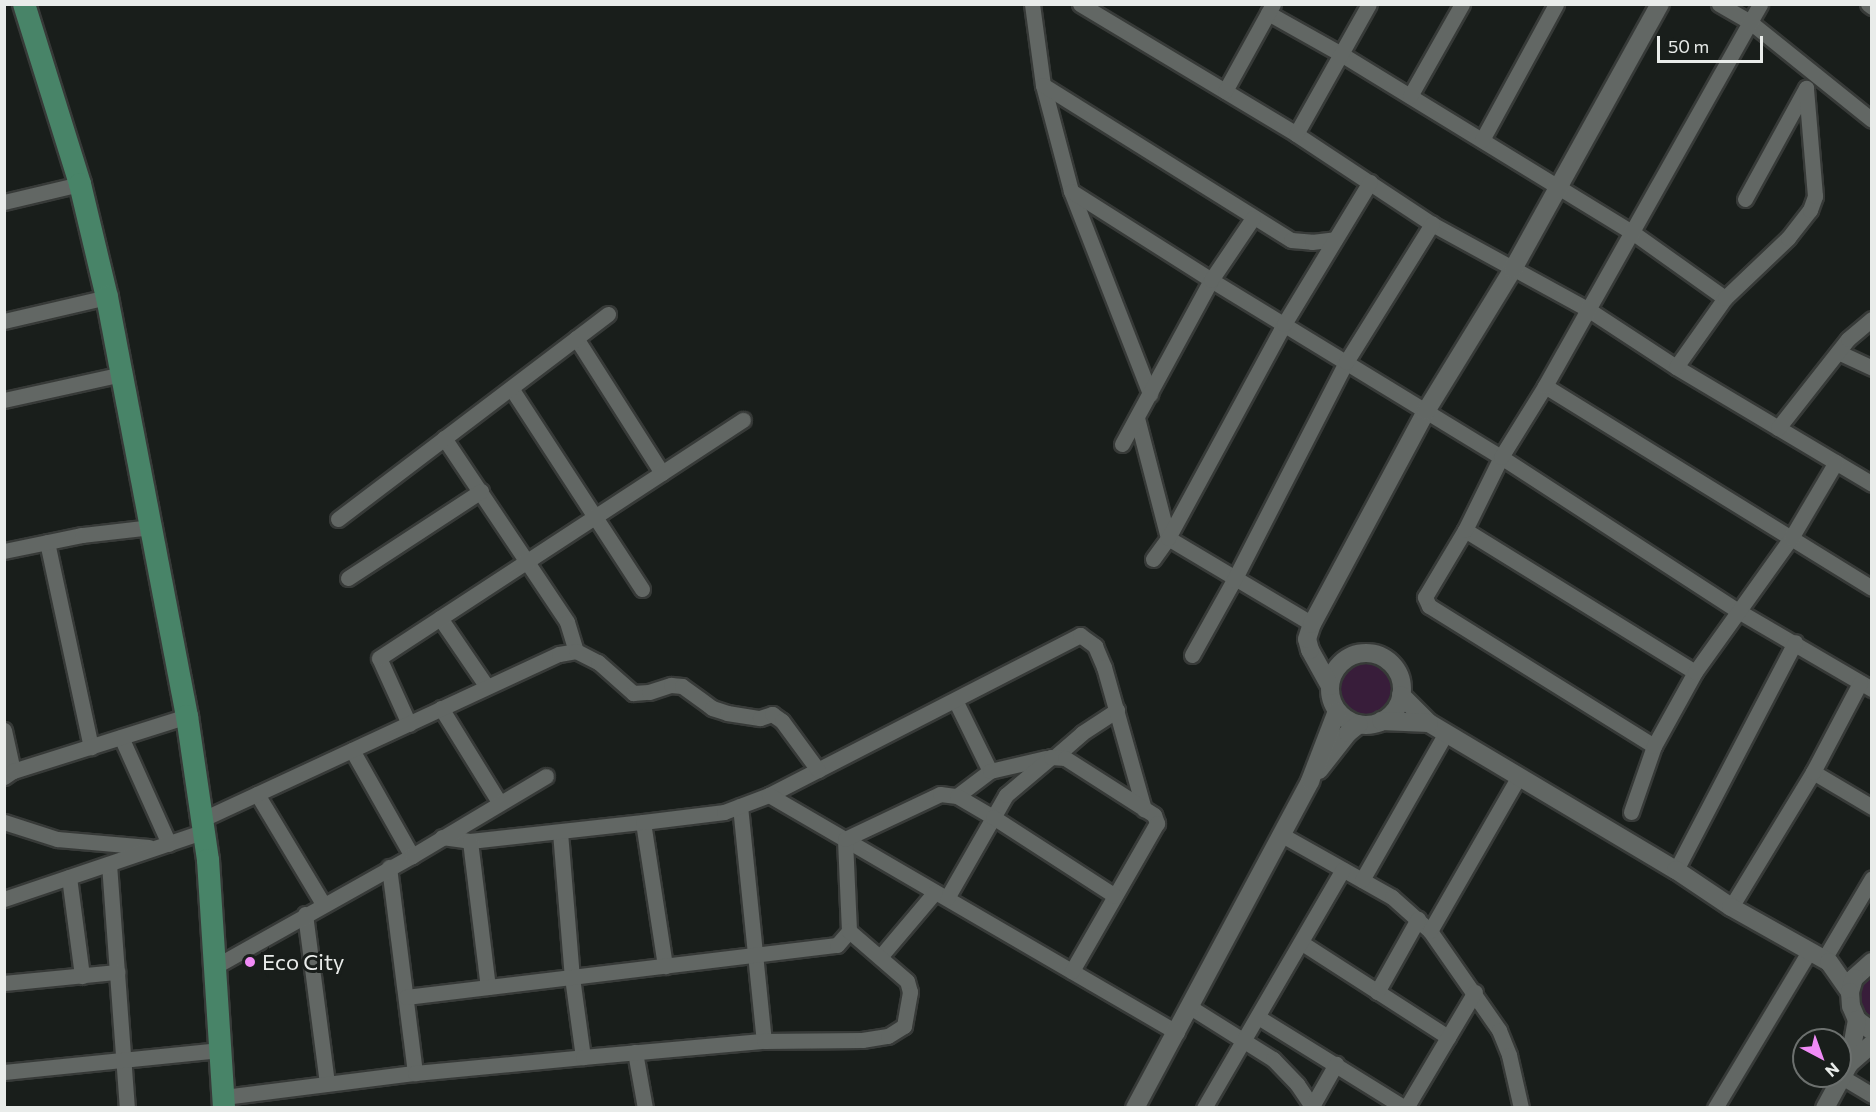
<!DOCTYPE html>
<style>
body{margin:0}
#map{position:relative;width:1876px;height:1112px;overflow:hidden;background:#191e1b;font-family:Commissioner,sans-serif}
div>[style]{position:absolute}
.green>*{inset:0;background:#381d3a}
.round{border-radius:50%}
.roads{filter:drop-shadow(2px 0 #373a38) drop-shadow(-2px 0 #373a38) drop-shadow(0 2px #373a38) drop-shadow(0 -2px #373a38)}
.minor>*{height:15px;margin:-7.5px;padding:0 7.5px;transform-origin:7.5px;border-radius:7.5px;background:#626764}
.tertiary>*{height:18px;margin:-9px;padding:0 9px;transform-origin:9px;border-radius:9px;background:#626764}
.tertiary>.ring{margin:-9px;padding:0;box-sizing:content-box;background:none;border:18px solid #626764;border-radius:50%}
.primary>*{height:22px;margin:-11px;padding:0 11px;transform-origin:11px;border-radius:11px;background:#488468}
.dots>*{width:16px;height:16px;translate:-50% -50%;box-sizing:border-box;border:3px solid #191e1b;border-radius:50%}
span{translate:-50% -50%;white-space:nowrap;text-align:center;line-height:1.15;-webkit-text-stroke:6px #191e1b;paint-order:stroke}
.poi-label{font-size:22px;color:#e9ecea}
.left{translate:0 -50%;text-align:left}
.frame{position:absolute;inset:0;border:6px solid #e9ecea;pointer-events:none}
.north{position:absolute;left:1792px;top:1028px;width:60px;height:60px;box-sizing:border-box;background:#191e1b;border:2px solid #6c706e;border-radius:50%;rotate:139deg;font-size:16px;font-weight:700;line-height:24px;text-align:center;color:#e9ecea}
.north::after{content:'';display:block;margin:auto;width:21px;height:27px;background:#f08bf6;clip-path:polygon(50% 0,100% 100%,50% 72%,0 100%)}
.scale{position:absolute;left:1657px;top:36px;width:106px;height:27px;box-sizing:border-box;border:3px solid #e9ecea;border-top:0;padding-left:8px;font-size:18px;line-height:21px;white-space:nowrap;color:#e9ecea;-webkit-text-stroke:4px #191e1b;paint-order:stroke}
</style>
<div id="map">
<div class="green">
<div class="round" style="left:1335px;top:660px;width:56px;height:56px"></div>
<div style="clip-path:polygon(1871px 974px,1871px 1020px,1862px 1010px,1859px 999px,1860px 988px)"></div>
</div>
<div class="roads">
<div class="minor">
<div style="left:1032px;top:4px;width:82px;rotate:82.3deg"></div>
<div style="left:1043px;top:85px;width:110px;rotate:75.2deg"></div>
<div style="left:1071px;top:191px;width:218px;rotate:68.7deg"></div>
<div style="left:1080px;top:4px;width:252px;rotate:31deg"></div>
<div style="left:1296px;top:134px;width:163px;rotate:33.5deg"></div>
<div style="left:1432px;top:224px;width:179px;rotate:28.7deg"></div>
<div style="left:1589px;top:310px;width:104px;rotate:33.2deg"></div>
<div style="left:1676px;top:367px;width:228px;rotate:30.8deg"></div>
<div style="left:1719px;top:4px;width:36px;rotate:30deg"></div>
<div style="left:1750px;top:22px;width:156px;rotate:38.8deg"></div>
<div style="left:1868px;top:4px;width:5px;rotate:37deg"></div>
<div style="left:1268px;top:13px;width:84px;rotate:29.3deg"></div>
<div style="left:1341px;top:54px;width:341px;rotate:31.5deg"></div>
<div style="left:1632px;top:232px;width:114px;rotate:35.4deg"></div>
<div style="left:1043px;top:85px;width:292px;rotate:32deg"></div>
<div style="left:1291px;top:240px;width:21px;rotate:5deg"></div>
<div style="left:1312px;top:242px;width:23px;rotate:-7deg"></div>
<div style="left:1225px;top:91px;width:99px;rotate:-61.1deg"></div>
<div style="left:1410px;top:96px;width:106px;rotate:-60.5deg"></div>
<div style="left:1296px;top:134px;width:149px;rotate:-60.7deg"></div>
<div style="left:1482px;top:140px;width:155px;rotate:-61.4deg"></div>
<div style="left:1071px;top:191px;width:166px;rotate:32.4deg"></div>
<div style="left:1211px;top:280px;width:340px;rotate:31.4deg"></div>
<div style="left:1501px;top:457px;width:285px;rotate:33deg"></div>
<div style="left:1740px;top:612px;width:153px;rotate:30.3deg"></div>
<div style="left:1745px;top:199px;width:127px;rotate:-61.2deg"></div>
<div style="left:4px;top:202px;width:78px;rotate:-13.3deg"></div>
<div style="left:4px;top:321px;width:106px;rotate:-13.1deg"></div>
<div style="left:576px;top:338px;width:160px;rotate:57.5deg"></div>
<div style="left:1838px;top:352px;width:38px;rotate:25deg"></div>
<div style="left:1676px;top:367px;width:85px;rotate:-54.6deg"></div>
<div style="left:1725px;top:298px;width:87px;rotate:-43.6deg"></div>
<div style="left:1788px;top:238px;width:36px;rotate:-52deg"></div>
<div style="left:1810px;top:210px;width:15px;rotate:-70deg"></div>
<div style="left:1815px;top:196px;width:108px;rotate:-94.8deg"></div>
<div style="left:1545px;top:386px;width:384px;rotate:31.7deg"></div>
<div style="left:511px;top:388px;width:240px;rotate:56.9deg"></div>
<div style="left:4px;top:400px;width:121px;rotate:-12.4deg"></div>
<div style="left:1137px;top:418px;width:124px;rotate:75.5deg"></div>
<div style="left:1168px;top:538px;width:168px;rotate:30.8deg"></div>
<div style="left:1778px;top:428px;width:113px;rotate:-51.8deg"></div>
<div style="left:1848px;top:339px;width:31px;rotate:-40deg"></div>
<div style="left:444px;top:438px;width:221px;rotate:56.2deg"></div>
<div style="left:567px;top:622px;width:30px;rotate:73deg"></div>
<div style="left:1122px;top:444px;width:187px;rotate:-61.5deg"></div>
<div style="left:1211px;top:280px;width:75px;rotate:-55.9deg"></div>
<div style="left:338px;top:519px;width:339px;rotate:-37.2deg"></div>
<div style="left:1465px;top:530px;width:270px;rotate:31.7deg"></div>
<div style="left:47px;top:542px;width:210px;rotate:77.9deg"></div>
<div style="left:4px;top:551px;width:80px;rotate:-11.6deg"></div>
<div style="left:82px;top:535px;width:69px;rotate:-6.6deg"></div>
<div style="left:1153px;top:559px;width:26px;rotate:-54deg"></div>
<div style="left:1168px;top:538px;width:243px;rotate:-61.5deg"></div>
<div style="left:1284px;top:324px;width:166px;rotate:-58.8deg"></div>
<div style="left:348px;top:578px;width:159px;rotate:-33.2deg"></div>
<div style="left:440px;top:618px;width:83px;rotate:55.7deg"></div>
<div style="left:1192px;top:655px;width:86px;rotate:-60.8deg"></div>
<div style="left:1234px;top:580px;width:245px;rotate:-62.8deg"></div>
<div style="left:1346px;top:362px;width:163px;rotate:-58.1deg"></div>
<div style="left:955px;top:700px;width:79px;rotate:63.8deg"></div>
<div style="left:990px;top:771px;width:41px;rotate:142.9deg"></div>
<div style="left:441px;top:708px;width:110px;rotate:58.3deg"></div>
<div style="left:409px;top:724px;width:72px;rotate:-114.4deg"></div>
<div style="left:379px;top:658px;width:435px;rotate:-33.2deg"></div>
<div style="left:4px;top:730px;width:42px;rotate:77.6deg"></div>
<div style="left:121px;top:737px;width:117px;rotate:65.8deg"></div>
<div style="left:1654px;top:746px;width:265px;rotate:-148.1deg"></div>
<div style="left:1429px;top:606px;width:10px;rotate:-114deg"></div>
<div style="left:1425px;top:597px;width:78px;rotate:-59.2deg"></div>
<div style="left:1465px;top:530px;width:81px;rotate:-63.7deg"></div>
<div style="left:1501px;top:457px;width:84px;rotate:-58.2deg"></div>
<div style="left:1545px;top:386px;width:438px;rotate:-60.6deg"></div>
<div style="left:352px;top:750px;width:122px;rotate:60.5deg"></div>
<div style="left:1057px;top:755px;width:33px;rotate:-41deg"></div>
<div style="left:1082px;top:733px;width:42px;rotate:-33.3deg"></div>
<div style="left:990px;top:771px;width:57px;rotate:-13.1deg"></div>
<div style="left:1813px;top:772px;width:69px;rotate:30.7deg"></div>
<div style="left:4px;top:777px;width:11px;rotate:-34deg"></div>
<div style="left:13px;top:771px;width:182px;rotate:-17.5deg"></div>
<div style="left:257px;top:794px;width:128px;rotate:59deg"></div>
<div style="left:769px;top:795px;width:350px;rotate:-27.2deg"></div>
<div style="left:1080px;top:635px;width:19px;rotate:36deg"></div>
<div style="left:1095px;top:646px;width:23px;rotate:67deg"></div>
<div style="left:1104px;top:667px;width:148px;rotate:74.3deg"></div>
<div style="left:740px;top:806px;width:236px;rotate:84.2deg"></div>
<div style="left:1631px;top:812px;width:70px;rotate:-70.8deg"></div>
<div style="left:1654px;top:746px;width:85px;rotate:-61deg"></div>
<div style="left:1695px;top:672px;width:165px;rotate:-54.4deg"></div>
<div style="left:1791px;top:538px;width:88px;rotate:-59.4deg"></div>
<div style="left:203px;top:819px;width:392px;rotate:-24.9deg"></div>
<div style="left:559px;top:654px;width:17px;rotate:-10deg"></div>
<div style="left:576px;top:651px;width:25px;rotate:27deg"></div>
<div style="left:598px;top:662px;width:47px;rotate:41.5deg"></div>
<div style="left:633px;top:693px;width:16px;rotate:-4deg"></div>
<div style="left:649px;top:692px;width:23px;rotate:-18deg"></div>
<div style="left:671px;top:685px;width:11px;rotate:5deg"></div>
<div style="left:682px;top:686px;width:37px;rotate:36deg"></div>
<div style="left:712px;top:708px;width:16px;rotate:18deg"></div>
<div style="left:727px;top:713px;width:33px;rotate:9deg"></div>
<div style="left:760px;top:718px;width:13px;rotate:-18deg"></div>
<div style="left:772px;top:714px;width:12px;rotate:35deg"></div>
<div style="left:782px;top:721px;width:61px;rotate:53.7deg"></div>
<div style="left:4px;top:822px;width:56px;rotate:17.8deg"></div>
<div style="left:57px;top:839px;width:92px;rotate:5deg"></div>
<div style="left:643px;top:822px;width:146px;rotate:81.3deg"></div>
<div style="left:560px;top:832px;width:145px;rotate:85.3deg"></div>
<div style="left:572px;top:977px;width:81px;rotate:82.2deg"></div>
<div style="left:1282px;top:835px;width:126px;rotate:29.4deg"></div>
<div style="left:1392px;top:897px;width:51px;rotate:41.8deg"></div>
<div style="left:1430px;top:931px;width:121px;rotate:55.1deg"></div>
<div style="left:1499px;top:1030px;width:27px;rotate:68deg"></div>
<div style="left:1509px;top:1055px;width:54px;rotate:77.2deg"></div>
<div style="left:442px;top:837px;width:28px;rotate:8deg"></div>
<div style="left:470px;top:841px;width:174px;rotate:-6.3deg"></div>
<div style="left:643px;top:822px;width:82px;rotate:-7deg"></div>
<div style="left:724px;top:812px;width:48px;rotate:-20.7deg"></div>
<div style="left:769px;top:795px;width:472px;rotate:30.2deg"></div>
<div style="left:470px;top:841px;width:147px;rotate:83deg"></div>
<div style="left:109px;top:864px;width:245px;rotate:85.8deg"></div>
<div style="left:389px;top:867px;width:208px;rotate:82.8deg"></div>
<div style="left:1676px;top:870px;width:257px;rotate:-62.4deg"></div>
<div style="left:69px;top:877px;width:100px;rotate:82.5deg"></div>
<div style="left:1362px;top:880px;width:169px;rotate:-60.3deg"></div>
<div style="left:947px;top:898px;width:119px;rotate:-60.2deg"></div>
<div style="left:1006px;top:795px;width:59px;rotate:-40.2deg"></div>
<div style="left:1051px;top:757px;width:14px;rotate:4deg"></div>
<div style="left:1065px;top:758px;width:106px;rotate:32.6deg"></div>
<div style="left:1154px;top:815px;width:9px;rotate:69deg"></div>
<div style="left:1157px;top:823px;width:171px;rotate:119.9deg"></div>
<div style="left:4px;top:899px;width:212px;rotate:-18.7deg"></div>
<div style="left:1731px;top:907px;width:158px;rotate:-58.7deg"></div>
<div style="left:1813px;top:772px;width:101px;rotate:-62.2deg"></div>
<div style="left:305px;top:914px;width:171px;rotate:82.6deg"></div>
<div style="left:1430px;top:931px;width:179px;rotate:-60.1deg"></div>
<div style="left:1302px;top:943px;width:174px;rotate:32.8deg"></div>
<div style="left:880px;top:957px;width:85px;rotate:-49.8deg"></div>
<div style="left:1824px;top:959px;width:94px;rotate:-59.3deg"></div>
<div style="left:214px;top:967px;width:227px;rotate:-29.3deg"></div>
<div style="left:412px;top:856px;width:156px;rotate:-30.8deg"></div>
<div style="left:4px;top:983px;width:114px;rotate:-5.6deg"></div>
<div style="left:1377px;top:992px;width:84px;rotate:-60.7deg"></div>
<div style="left:406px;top:997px;width:434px;rotate:-6.9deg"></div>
<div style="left:837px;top:945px;width:18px;rotate:-49deg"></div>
<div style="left:849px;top:931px;width:92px;rotate:-92.5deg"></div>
<div style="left:845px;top:839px;width:105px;rotate:-25.3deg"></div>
<div style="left:940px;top:794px;width:17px;rotate:7deg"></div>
<div style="left:957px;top:796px;width:42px;rotate:30.3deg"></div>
<div style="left:993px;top:817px;width:145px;rotate:32.9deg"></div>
<div style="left:1190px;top:1007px;width:98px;rotate:32.1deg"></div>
<div style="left:1273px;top:1059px;width:35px;rotate:46deg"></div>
<div style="left:1297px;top:1084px;width:29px;rotate:56deg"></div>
<div style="left:1258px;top:1017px;width:173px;rotate:31.8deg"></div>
<div style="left:635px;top:1052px;width:57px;rotate:79.9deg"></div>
<div style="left:4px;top:1072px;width:217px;rotate:-5.8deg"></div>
<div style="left:1842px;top:1077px;width:35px;rotate:31deg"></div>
<div style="left:224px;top:1097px;width:193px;rotate:-7.2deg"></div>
<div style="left:415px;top:1073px;width:169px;rotate:-5.4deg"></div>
<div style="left:583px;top:1057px;width:182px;rotate:-5.1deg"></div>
<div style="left:764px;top:1041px;width:98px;rotate:-0.6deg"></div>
<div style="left:862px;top:1040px;width:26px;rotate:-9deg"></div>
<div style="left:888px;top:1036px;width:19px;rotate:-32deg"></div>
<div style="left:904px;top:1026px;width:35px;rotate:-80deg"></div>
<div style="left:910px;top:992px;width:11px;rotate:-105deg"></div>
<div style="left:907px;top:981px;width:77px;rotate:-139.2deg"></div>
<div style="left:1204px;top:1108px;width:276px;rotate:-59.8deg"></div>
<div style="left:1311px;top:1108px;width:51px;rotate:-60.4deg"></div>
<div style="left:1406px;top:1108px;width:135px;rotate:-59.3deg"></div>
<div style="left:1715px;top:1108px;width:184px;rotate:-59deg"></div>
</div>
<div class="tertiary">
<div class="ring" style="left:1330px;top:653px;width:54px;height:54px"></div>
<div style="left:1330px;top:686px;width:41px;rotate:-119.1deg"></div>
<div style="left:1310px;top:650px;width:11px;rotate:-105deg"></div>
<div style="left:1307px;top:639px;width:16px;rotate:-72deg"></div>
<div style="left:1312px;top:624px;width:242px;rotate:-61.8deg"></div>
<div style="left:1426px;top:411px;width:167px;rotate:-58.5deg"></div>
<div style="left:1513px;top:269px;width:303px;rotate:-61deg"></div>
<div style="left:1401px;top:695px;width:40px;rotate:45deg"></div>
<div style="left:1429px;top:723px;width:287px;rotate:30.8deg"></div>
<div style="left:1676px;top:870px;width:66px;rotate:33.9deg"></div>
<div style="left:1731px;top:907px;width:112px;rotate:29.3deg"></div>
<div style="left:1829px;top:962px;width:37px;rotate:55deg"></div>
<div style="left:1381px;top:721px;width:48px;rotate:2.4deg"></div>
<div style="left:1319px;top:770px;width:47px;rotate:-51.9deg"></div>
<div style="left:1348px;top:733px;width:14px;rotate:-39deg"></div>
<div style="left:1872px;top:962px;width:24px;rotate:138deg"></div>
<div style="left:1854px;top:978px;width:15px;rotate:106deg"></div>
<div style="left:1850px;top:992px;width:14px;rotate:86deg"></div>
<div style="left:1851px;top:1006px;width:15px;rotate:67deg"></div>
<div style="left:1857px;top:1020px;width:19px;rotate:36deg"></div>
<div style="left:1849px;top:1064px;width:45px;rotate:-79.7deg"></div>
<div style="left:1135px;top:1108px;width:371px;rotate:-61.8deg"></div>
<div style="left:1310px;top:781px;width:75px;rotate:-68.9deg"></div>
<div style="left:1825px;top:1108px;width:50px;rotate:-61.4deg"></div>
<div style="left:1849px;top:1064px;width:30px;rotate:-41deg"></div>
</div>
<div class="primary">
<div style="left:24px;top:4px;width:189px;rotate:72.7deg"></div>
<div style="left:80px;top:184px;width:116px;rotate:76.6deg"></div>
<div style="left:107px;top:297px;width:427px;rotate:79.2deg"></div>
<div style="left:187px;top:716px;width:146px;rotate:81.7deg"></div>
<div style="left:208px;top:860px;width:249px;rotate:86.3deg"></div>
</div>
</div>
<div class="dots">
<div style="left:250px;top:962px;background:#f08bf6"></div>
</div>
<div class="poi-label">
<span class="left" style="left:262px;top:962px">Eco City</span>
</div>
<div class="frame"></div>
<div class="north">N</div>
<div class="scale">50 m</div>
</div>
